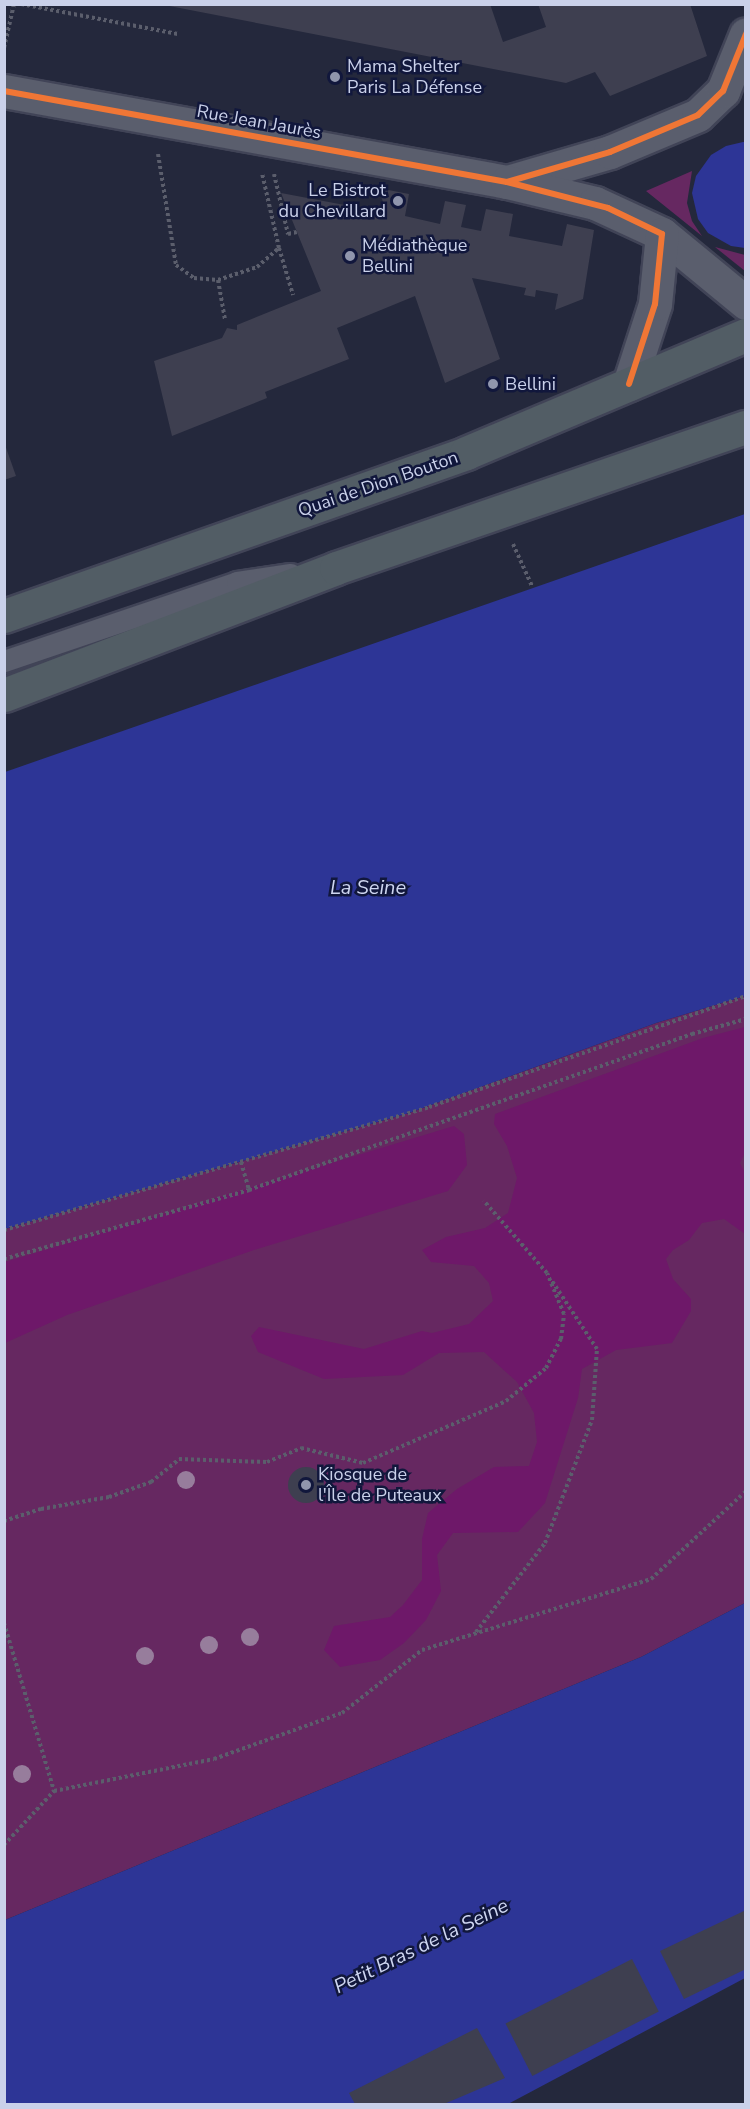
<!DOCTYPE html>
<meta charset="utf-8">
<style>
body{margin:0}
#map{position:relative;width:750px;height:2109px;overflow:hidden;background:#24283c;font-family:"Nunito Sans",sans-serif}
div>[style]{position:absolute}
.green>*{inset:0;background:#662861}
.forest>*{inset:0;background:#6e1869}
.water>*{inset:0;background:#2d3596}
.building>*{inset:0;background:#3e3f50;transform-origin:0 0}
.round{border-radius:50%}
.path>*{height:4px;margin-top:-2px;transform-origin:0;background:repeating-linear-gradient(90deg,#5b5e6c 0 3px,transparent 0 6px)}
.roads{filter:drop-shadow(2px 0 #414457) drop-shadow(-2px 0 #414457) drop-shadow(0 2px #414457) drop-shadow(0 -2px #414457)}
.service>*{height:21px;margin:-10.5px;padding:0 10.5px;transform-origin:10.5px;border-radius:10.5px;background:#5a5e6d}
.minor>*{height:33px;margin:-16.5px;padding:0 16.5px;transform-origin:16.5px;border-radius:16.5px;background:#5a5e6d}
.tertiary>*{height:33px;margin:-16.5px;padding:0 16.5px;transform-origin:16.5px;border-radius:16.5px;background:#5a5e6d}
.primary>*{height:33px;margin:-16.5px;padding:0 16.5px;transform-origin:16.5px;border-radius:16.5px;background:#525d65}
.cycleway>*{height:6px;margin:-3px;padding:0 3px;transform-origin:3px;border-radius:3px;background:#f07635}
.trees>*{width:18px;height:18px;margin:-9px;border-radius:50%;background:#977d9c}
.dots>*{width:16px;height:16px;translate:-50% -50%;box-sizing:border-box;border:3px solid #11173c;border-radius:50%}
span{translate:-50% -50%;white-space:nowrap;text-align:center;line-height:1.15;-webkit-text-stroke:5px #11173c;paint-order:stroke}
.poi-label{font-size:18px;color:#cad1ea}
.left{translate:0 -50%;text-align:left}
.right{translate:-100% -50%;text-align:right}
.street-label{font-size:18px;color:#cad1ea}
.water-label{font-size:20px;color:#ced6f1;font-style:italic}
.frame{position:absolute;inset:0;border:6px solid #cad1ea;pointer-events:none}
</style>
<div id="map">
<div class="green">
<div style="clip-path:polygon(692px 171px,687px 203px,692px 221px,702px 236px,646px 191px)"></div>
<div style="clip-path:polygon(715px 247px,745px 255px,745px 271px)"></div>
<div style="clip-path:polygon(745px 996px,745px 1603px,641px 1657px,5px 1920px,5px 1229px,409px 1113px,656px 1023px)"></div>
</div>
<div class="forest">
<div style="clip-path:polygon(745px 1027px,746px 1150px,740px 1163px,745px 1173px,745px 1234px,724px 1219px,702px 1223px,689px 1240px,673px 1250px,666px 1259px,673px 1279px,691px 1299px,691px 1311px,672px 1343px,616px 1350px,582px 1369px,578px 1398px,545px 1503px,518px 1532px,453px 1533px,437px 1555px,441px 1591px,426px 1620px,404px 1643px,380px 1660px,340px 1667px,324px 1650px,334px 1626px,390px 1617px,403px 1605px,422px 1580px,422px 1539px,428px 1513px,457px 1489px,494px 1467px,529px 1466px,537px 1442px,534px 1413px,517px 1382px,484px 1352px,439px 1353px,403px 1375px,324px 1379px,258px 1352px,251px 1336px,259px 1327px,364px 1349px,422px 1331px,432px 1333px,469px 1324px,493px 1301px,489px 1283px,474px 1266px,431px 1262px,422px 1250px,446px 1237px,485px 1228px,508px 1213px,517px 1178px,507px 1146px,494px 1124px,495px 1114px,703px 1038px)"></div>
<div style="clip-path:polygon(454px 1126px,464px 1134px,467px 1165px,448px 1191px,254px 1250px,67px 1315px,5px 1343px,5px 1262px)"></div>
</div>
<div class="water">
<div style="clip-path:polygon(743px 142px,746px 142px,745px 248px,731px 246px,708px 233px,698px 219px,692px 193px,696px 176px,711px 155px,726px 146px)"></div>
<div style="clip-path:polygon(745px 514px,745px 996px,656px 1023px,409px 1113px,5px 1229px,5px 772px)"></div>
<div style="clip-path:polygon(745px 1603px,745px 1978px,508px 2104px,5px 2104px,5px 1920px,641px 1657px)"></div>
</div>
<div class="building">
<div style="clip-path:polygon(159px 4px,490px 4px,503px 42px,546px 27px,538px 4px,690px 4px,707px 56px,610px 96px,595px 72px,566px 83px)"></div>
<div style="clip-path:polygon(378px 188px,409px 194px,405px 216px,440px 224px,445px 201px,466px 205px,461px 227px,481px 231px,486px 209px,513px 214px,509px 236px,562px 246px,567px 224px,594px 230px,583px 299px,555px 310px,558px 294px,536px 290px,535px 297px,524px 295px,526px 288px,472px 278px,500px 359px,445px 383px,415px 296px,337px 328px,349px 359px,265px 392px,267px 398px,172px 436px,154px 361px,222px 338px,227px 328px,237px 330px,237px 325px,321px 291px,281px 193px,387px 213px)"></div>
<div style="clip-path:polygon(4px 442px,16px 476px,4px 480px)"></div>
<div class="round" style="left:288px;top:1467px;width:36px;height:36px"></div>
<div style="clip-path:polygon(746px 1910px,746px 1969px,684px 1999px,660px 1951px)"></div>
<div style="left:632px;top:1959px;width:59px;height:142px;rotate:63deg"></div>
<div style="clip-path:polygon(477px 2028px,505px 2078px,444px 2104px,355px 2104px,349px 2093px)"></div>
</div>
<div class="path">
<div style="left:21px;top:4px;width:161px;rotate:10.8deg"></div>
<div style="left:4px;top:48px;width:45px;rotate:-77.2deg"></div>
<div style="left:158px;top:154px;width:112px;rotate:80.8deg"></div>
<div style="left:176px;top:265px;width:22px;rotate:36deg"></div>
<div style="left:194px;top:278px;width:24px;rotate:5deg"></div>
<div style="left:218px;top:280px;width:41px;rotate:-18.4deg"></div>
<div style="left:257px;top:267px;width:29px;rotate:-41deg"></div>
<div style="left:279px;top:248px;width:77px;rotate:-102.8deg"></div>
<div style="left:274px;top:174px;width:62px;rotate:76.9deg"></div>
<div style="left:288px;top:234px;width:9px;rotate:-13deg"></div>
<div style="left:279px;top:248px;width:49px;rotate:73.4deg"></div>
<div style="left:218px;top:280px;width:40px;rotate:80deg"></div>
<div style="left:513px;top:544px;width:46px;rotate:65.7deg"></div>
<div style="left:241px;top:1162px;width:29px;rotate:74deg"></div>
<div style="left:4px;top:1230px;width:442px;rotate:-16.1deg"></div>
<div style="left:429px;top:1107px;width:336px;rotate:-19.3deg"></div>
<div style="left:4px;top:1259px;width:255px;rotate:-15.7deg"></div>
<div style="left:249px;top:1190px;width:470px;rotate:-19.4deg"></div>
<div style="left:692px;top:1034px;width:56px;rotate:-15.5deg"></div>
<div style="left:4px;top:1521px;width:39px;rotate:-18deg"></div>
<div style="left:41px;top:1509px;width:69px;rotate:-10deg"></div>
<div style="left:109px;top:1497px;width:45px;rotate:-19.7deg"></div>
<div style="left:151px;top:1482px;width:36px;rotate:-39deg"></div>
<div style="left:179px;top:1459px;width:88px;rotate:2deg"></div>
<div style="left:267px;top:1462px;width:37px;rotate:-22deg"></div>
<div style="left:301px;top:1448px;width:64px;rotate:13.6deg"></div>
<div style="left:363px;top:1463px;width:156px;rotate:-23.4deg"></div>
<div style="left:506px;top:1401px;width:52px;rotate:-39.5deg"></div>
<div style="left:546px;top:1368px;width:33px;rotate:-63deg"></div>
<div style="left:561px;top:1339px;width:25px;rotate:-83deg"></div>
<div style="left:564px;top:1314px;width:44px;rotate:-112.5deg"></div>
<div style="left:547px;top:1273px;width:96px;rotate:-131.2deg"></div>
<div style="left:4px;top:1623px;width:175px;rotate:73.4deg"></div>
<div style="left:54px;top:1791px;width:163px;rotate:-11.3deg"></div>
<div style="left:214px;top:1759px;width:136px;rotate:-19.8deg"></div>
<div style="left:342px;top:1713px;width:102px;rotate:-38.2deg"></div>
<div style="left:422px;top:1650px;width:240px;rotate:-17.2deg"></div>
<div style="left:651px;top:1579px;width:129px;rotate:-42.8deg"></div>
<div style="left:476px;top:1632px;width:113px;rotate:-52.2deg"></div>
<div style="left:545px;top:1543px;width:132px;rotate:-69.1deg"></div>
<div style="left:592px;top:1420px;width:71px;rotate:-86deg"></div>
<div style="left:597px;top:1349px;width:82px;rotate:-123.5deg"></div>
<div style="left:4px;top:1845px;width:74px;rotate:-47.2deg"></div>
</div>
<div class="roads">
<div class="service">
<div style="left:4px;top:661px;width:246px;rotate:-18.7deg"></div>
<div style="left:237px;top:582px;width:54px;rotate:-8.6deg"></div>
</div>
<div class="minor">
<div style="left:507px;top:182px;width:107px;rotate:-16.2deg"></div>
<div style="left:610px;top:152px;width:95px;rotate:-22.8deg"></div>
<div style="left:698px;top:115px;width:35px;rotate:-44deg"></div>
<div style="left:723px;top:91px;width:61px;rotate:-68deg"></div>
</div>
<div class="tertiary">
<div style="left:4px;top:91px;width:511px;rotate:10.25deg"></div>
<div style="left:507px;top:182px;width:90px;rotate:13.4deg"></div>
<div style="left:595px;top:203px;width:74px;rotate:24.8deg"></div>
<div style="left:662px;top:234px;width:109px;rotate:39.4deg"></div>
<div style="left:629px;top:384px;width:84px;rotate:-72deg"></div>
<div style="left:655px;top:304px;width:70px;rotate:-84.3deg"></div>
</div>
<div class="primary">
<div style="left:4px;top:616px;width:490px;rotate:-19.4deg"></div>
<div style="left:466px;top:453px;width:304px;rotate:-22.9deg"></div>
<div style="left:4px;top:695px;width:355px;rotate:-20.9deg"></div>
<div style="left:336px;top:568px;width:434px;rotate:-19deg"></div>
</div>
</div>
<div class="cycleway">
<div style="left:4px;top:91px;width:511px;rotate:10.25deg"></div>
<div style="left:507px;top:182px;width:104px;rotate:14.4deg"></div>
<div style="left:608px;top:208px;width:60px;rotate:25.7deg"></div>
<div style="left:662px;top:234px;width:70px;rotate:95.7deg"></div>
<div style="left:655px;top:304px;width:84px;rotate:108deg"></div>
<div style="left:507px;top:182px;width:107px;rotate:-16.2deg"></div>
<div style="left:610px;top:152px;width:95px;rotate:-22.8deg"></div>
<div style="left:698px;top:115px;width:35px;rotate:-44deg"></div>
<div style="left:723px;top:91px;width:61px;rotate:-68deg"></div>
</div>
<div class="trees">
<div style="left:186px;top:1480px"></div>
<div style="left:250px;top:1637px"></div>
<div style="left:209px;top:1645px"></div>
<div style="left:145px;top:1656px"></div>
<div style="left:22px;top:1774px"></div>
</div>
<div class="dots">
<div style="left:335px;top:77px;background:#9096ad"></div>
<div style="left:398px;top:201px;background:#9096ad"></div>
<div style="left:350px;top:256px;background:#9096ad"></div>
<div style="left:493px;top:384px;background:#9096ad"></div>
<div style="left:306px;top:1485px;background:#9096ad"></div>
</div>
<div class="poi-label">
<span class="left" style="left:347px;top:77px">Mama Shelter<br>Paris La Défense</span>
<span class="right" style="left:386px;top:201px">Le Bistrot<br>du Chevillard</span>
<span class="left" style="left:362px;top:256px">Médiathèque<br>Bellini</span>
<span class="left" style="left:505px;top:384px">Bellini</span>
<span class="left" style="left:318px;top:1485px">Kiosque de<br>l'Île de Puteaux</span>
</div>
<div class="street-label">
<span style="left:259px;top:122px;rotate:10deg">Rue Jean Jaurès</span>
<span style="left:378px;top:484px;rotate:-19deg">Quai de Dion Bouton</span>
</div>
<div class="water-label">
<span style="left:368px;top:887px">La Seine</span>
<span style="left:421px;top:1946px;rotate:-26deg">Petit Bras de la Seine</span>
</div>
<div class="frame"></div>
</div>
